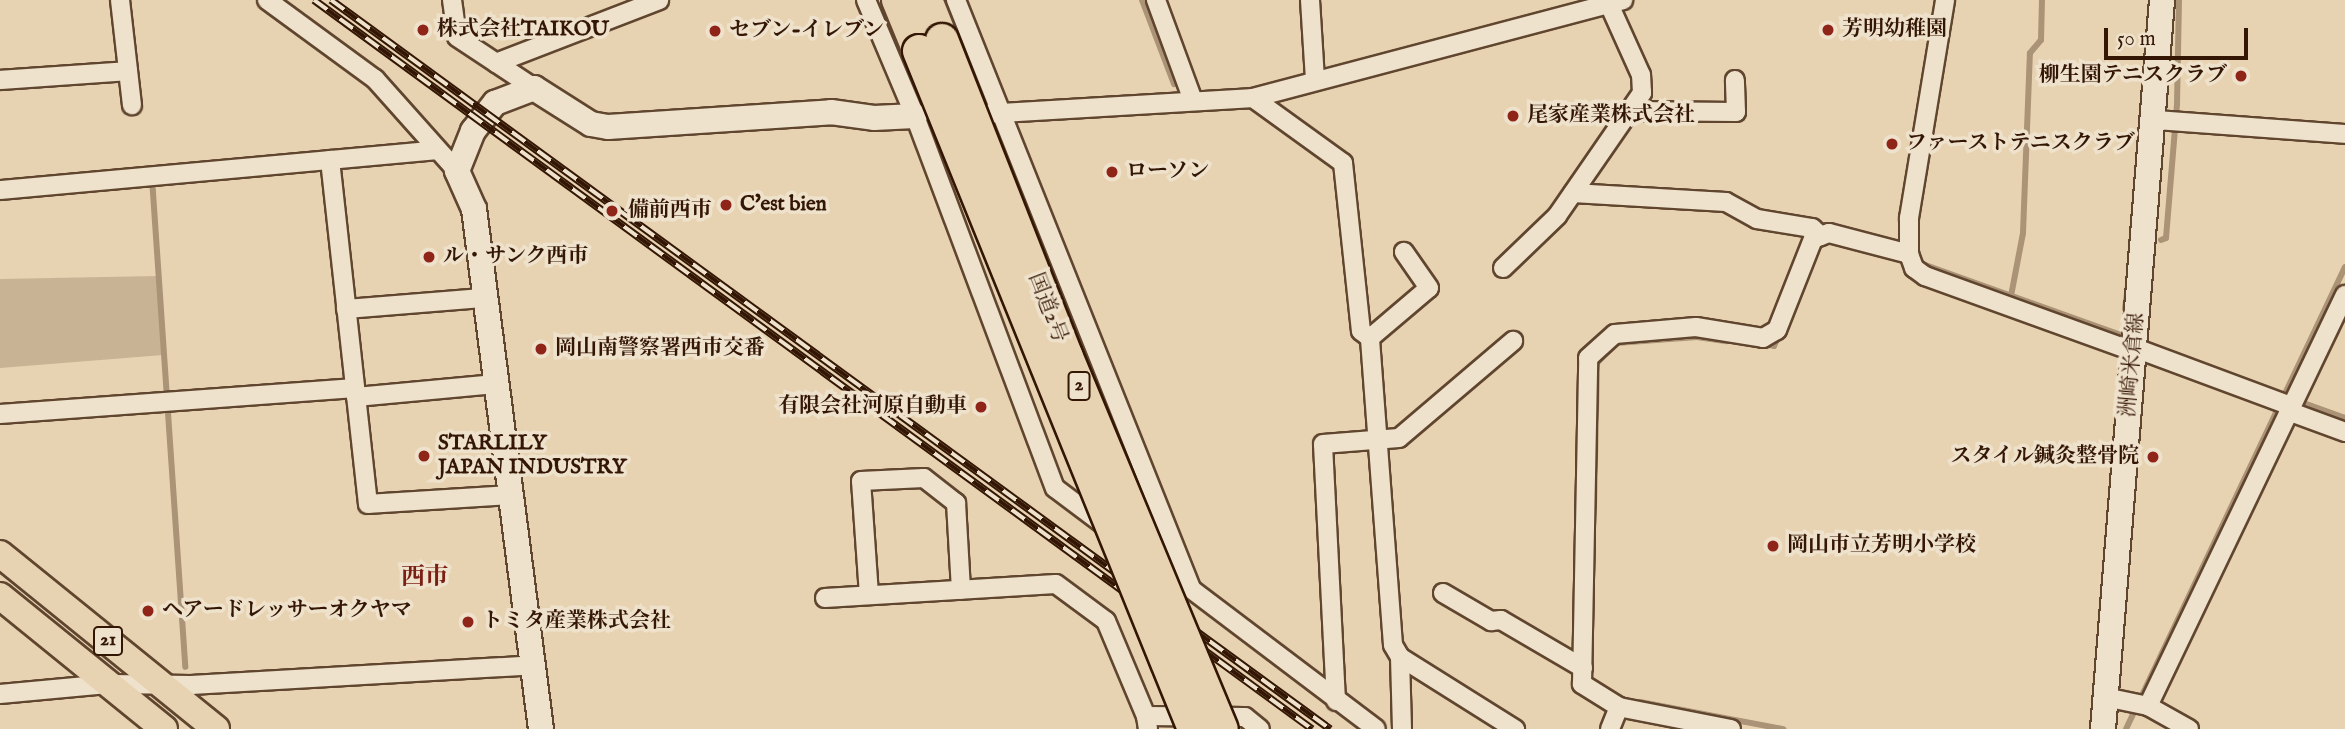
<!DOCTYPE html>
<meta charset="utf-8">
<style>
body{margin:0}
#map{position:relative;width:2345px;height:729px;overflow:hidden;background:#e7d3b1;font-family:"IM FELL English","Noto Serif JP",serif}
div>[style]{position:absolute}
.green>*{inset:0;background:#c8b394}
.stream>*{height:6px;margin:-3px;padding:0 3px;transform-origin:3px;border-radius:3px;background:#aa9376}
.roads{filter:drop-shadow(2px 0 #60452f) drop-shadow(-2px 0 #60452f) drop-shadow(0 2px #60452f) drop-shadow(0 -2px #60452f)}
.street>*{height:18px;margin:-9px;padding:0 9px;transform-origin:9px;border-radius:9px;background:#efe2cc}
.secondary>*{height:24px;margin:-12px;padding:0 12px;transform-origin:12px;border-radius:12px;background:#efe2cc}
.primary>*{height:26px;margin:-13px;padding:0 13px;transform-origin:13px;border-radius:13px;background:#e7d3b1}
.highway>*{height:32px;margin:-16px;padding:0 16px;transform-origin:16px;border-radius:16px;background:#e7d3b1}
.rail>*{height:8px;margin-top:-4px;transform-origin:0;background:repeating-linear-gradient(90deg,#efe2cc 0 16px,#331604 0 32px);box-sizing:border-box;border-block:2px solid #331604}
.bridges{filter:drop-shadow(2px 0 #331604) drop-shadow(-2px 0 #331604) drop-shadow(0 2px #331604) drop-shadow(0 -2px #331604)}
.highway-bridge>*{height:32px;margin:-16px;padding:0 16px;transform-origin:16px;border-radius:16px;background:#e7d3b1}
.dots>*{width:19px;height:19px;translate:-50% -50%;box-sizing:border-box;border:4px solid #efe2cc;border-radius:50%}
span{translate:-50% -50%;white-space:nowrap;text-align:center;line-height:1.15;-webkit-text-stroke:7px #efe2cc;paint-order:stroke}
.shield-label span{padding:2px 5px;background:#efe2cc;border:2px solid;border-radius:5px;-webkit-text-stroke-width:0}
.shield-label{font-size:19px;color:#331604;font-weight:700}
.poi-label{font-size:21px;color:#331604;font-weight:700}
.left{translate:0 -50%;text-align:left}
.right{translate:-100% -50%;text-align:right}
.street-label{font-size:21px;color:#331604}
.quarter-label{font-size:24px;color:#7a1f14;font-weight:700}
.scale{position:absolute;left:2104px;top:28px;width:144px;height:32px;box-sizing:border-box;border:4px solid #331604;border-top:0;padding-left:9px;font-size:21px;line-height:24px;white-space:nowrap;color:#331604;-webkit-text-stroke:5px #efe2cc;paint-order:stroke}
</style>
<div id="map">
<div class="green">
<div style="clip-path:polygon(158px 276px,163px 355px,0 368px,0 279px)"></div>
</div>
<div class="stream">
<div style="left:1142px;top:0;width:90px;rotate:69.1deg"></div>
<div style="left:152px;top:178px;width:490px;rotate:86.1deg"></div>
<div style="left:2161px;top:240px;width:5px;rotate:-22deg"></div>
<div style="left:2166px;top:238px;width:134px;rotate:-85.3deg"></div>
<div style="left:2177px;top:104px;width:104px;rotate:-88.9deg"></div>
<div style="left:1917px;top:262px;width:222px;rotate:19.7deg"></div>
<div style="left:2011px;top:296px;width:64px;rotate:-79.2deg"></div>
<div style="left:2023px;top:233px;width:180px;rotate:-87.8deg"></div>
<div style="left:2030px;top:53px;width:17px;rotate:-50deg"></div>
<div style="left:2041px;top:40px;width:40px;rotate:-88.6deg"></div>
<div style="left:2125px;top:309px;width:55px;rotate:-82.7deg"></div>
<div style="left:1762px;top:344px;width:12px;rotate:9deg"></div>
<div style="left:1774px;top:346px;width:12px;rotate:-66deg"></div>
<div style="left:2298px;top:401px;width:50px;rotate:19.9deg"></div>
<div style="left:1594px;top:508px;width:145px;rotate:-88.8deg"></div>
<div style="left:1597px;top:363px;width:28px;rotate:-46deg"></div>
<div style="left:1616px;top:343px;width:81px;rotate:-4.2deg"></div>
<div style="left:1697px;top:337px;width:30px;rotate:8deg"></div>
<div style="left:1640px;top:702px;width:146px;rotate:10.7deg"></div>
<div style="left:2126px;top:729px;width:511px;rotate:-64.64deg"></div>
</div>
<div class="roads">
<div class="street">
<div style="left:120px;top:0;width:106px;rotate:83.5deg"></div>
<div style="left:267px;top:0;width:134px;rotate:36.2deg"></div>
<div style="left:375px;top:79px;width:123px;rotate:48.3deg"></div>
<div style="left:452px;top:0;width:37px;rotate:82deg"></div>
<div style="left:457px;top:37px;width:92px;rotate:33.5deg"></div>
<div style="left:866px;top:0;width:126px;rotate:67.1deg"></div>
<div style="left:915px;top:116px;width:397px;rotate:69.4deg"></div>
<div style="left:1055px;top:488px;width:65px;rotate:36.9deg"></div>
<div style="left:956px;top:0;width:633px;rotate:68.22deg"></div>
<div style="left:1156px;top:0;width:104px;rotate:69.8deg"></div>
<div style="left:1310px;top:0;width:80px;rotate:86.4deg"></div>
<div style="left:496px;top:63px;width:175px;rotate:-21.1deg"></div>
<div style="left:0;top:80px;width:128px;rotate:-4deg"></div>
<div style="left:1253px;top:98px;width:111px;rotate:35.8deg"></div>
<div style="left:1343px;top:163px;width:169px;rotate:83.9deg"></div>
<div style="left:1361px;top:331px;width:11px;rotate:38deg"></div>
<div style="left:1629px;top:111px;width:107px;rotate:0.5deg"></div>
<div style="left:1736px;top:112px;width:32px;rotate:-92deg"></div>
<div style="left:968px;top:115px;width:286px;rotate:-3.4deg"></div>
<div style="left:1253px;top:98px;width:383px;rotate:-14.8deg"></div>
<div style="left:2155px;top:120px;width:191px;rotate:4.2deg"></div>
<div style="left:330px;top:160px;width:346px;rotate:83.7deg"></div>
<div style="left:368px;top:504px;width:142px;rotate:-3.6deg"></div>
<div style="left:0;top:190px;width:439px;rotate:-5.2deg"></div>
<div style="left:1573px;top:193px;width:153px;rotate:3.4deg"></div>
<div style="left:1726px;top:202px;width:35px;rotate:29deg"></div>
<div style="left:1757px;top:219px;width:56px;rotate:9.3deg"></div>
<div style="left:1812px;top:228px;width:12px;rotate:42deg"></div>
<div style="left:1909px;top:254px;width:15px;rotate:70deg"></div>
<div style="left:1914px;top:268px;width:14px;rotate:36deg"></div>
<div style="left:1925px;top:276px;width:223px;rotate:19.9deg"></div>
<div style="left:1503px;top:268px;width:75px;rotate:-43.9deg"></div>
<div style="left:1557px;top:216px;width:150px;rotate:-55.4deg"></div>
<div style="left:1642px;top:93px;width:18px;rotate:-93deg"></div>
<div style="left:1641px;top:75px;width:78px;rotate:-114.3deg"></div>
<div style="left:346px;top:309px;width:137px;rotate:-4.6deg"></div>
<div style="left:2135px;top:348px;width:166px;rotate:20.4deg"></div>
<div style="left:356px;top:397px;width:140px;rotate:-5.3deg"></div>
<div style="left:2288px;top:411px;width:61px;rotate:20.2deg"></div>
<div style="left:0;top:414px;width:356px;rotate:-4.2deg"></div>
<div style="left:1158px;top:564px;width:273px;rotate:37.1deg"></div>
<div style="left:1443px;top:593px;width:56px;rotate:30.3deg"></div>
<div style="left:1491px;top:621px;width:10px;rotate:-6deg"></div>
<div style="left:1501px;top:620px;width:95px;rotate:30.3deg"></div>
<div style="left:869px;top:595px;width:114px;rotate:-94deg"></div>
<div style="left:861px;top:481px;width:63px;rotate:-2.7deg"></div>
<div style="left:924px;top:478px;width:41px;rotate:38deg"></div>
<div style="left:956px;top:503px;width:87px;rotate:86.7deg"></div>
<div style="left:825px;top:598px;width:231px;rotate:-3.5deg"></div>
<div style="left:1056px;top:584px;width:62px;rotate:36.5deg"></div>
<div style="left:1106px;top:621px;width:103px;rotate:67.2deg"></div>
<div style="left:1400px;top:657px;width:14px;rotate:-120deg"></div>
<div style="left:1393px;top:645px;width:308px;rotate:-94.3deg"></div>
<div style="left:1370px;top:338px;width:77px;rotate:-40.3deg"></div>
<div style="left:1429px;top:288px;width:44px;rotate:-124.8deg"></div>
<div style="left:0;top:694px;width:108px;rotate:-5.3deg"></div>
<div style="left:108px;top:684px;width:83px;rotate:0.7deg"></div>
<div style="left:191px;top:685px;width:343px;rotate:-3.3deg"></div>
<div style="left:2105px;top:697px;width:44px;rotate:11.8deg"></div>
<div style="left:2148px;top:706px;width:47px;rotate:29.3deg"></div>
<div style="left:1336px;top:701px;width:257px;rotate:-92.9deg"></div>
<div style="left:1323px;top:444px;width:76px;rotate:-4.5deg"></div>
<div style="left:1399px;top:438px;width:150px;rotate:-40.4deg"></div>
<div style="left:2148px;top:706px;width:456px;rotate:-64.4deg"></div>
<div style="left:1148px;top:729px;width:13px;rotate:-99deg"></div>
<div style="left:1146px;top:716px;width:99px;rotate:0.6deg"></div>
<div style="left:1245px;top:717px;width:19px;rotate:39deg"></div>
<div style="left:1402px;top:729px;width:72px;rotate:-91.6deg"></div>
<div style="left:1400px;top:657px;width:136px;rotate:32.1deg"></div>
<div style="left:1610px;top:729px;width:24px;rotate:-68deg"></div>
<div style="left:1731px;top:729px;width:114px;rotate:-168.9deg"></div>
<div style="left:1619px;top:707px;width:44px;rotate:-148.1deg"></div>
<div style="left:1582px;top:684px;width:326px;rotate:-88.9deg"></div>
<div style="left:1588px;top:358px;width:36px;rotate:-42deg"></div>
<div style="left:1615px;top:334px;width:81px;rotate:-4.9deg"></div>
<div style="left:1696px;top:327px;width:68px;rotate:9.3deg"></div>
<div style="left:1763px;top:338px;width:16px;rotate:-30deg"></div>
<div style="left:1777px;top:330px;width:98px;rotate:-68.4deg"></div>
<div style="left:1813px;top:239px;width:17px;rotate:-21deg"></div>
<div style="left:1829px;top:233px;width:83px;rotate:14.7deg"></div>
<div style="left:1909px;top:254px;width:36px;rotate:-90deg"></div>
<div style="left:1909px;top:218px;width:221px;rotate:-80.6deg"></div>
</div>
<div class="secondary">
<div style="left:541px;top:729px;width:524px;rotate:-97.34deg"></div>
<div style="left:474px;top:209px;width:42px;rotate:-114.1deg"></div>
<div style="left:457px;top:171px;width:43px;rotate:-68.2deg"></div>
<div style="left:473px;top:131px;width:36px;rotate:-52deg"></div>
<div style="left:495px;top:103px;width:42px;rotate:-21deg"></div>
<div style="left:534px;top:88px;width:67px;rotate:32.3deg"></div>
<div style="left:591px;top:124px;width:17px;rotate:10deg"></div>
<div style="left:608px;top:127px;width:224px;rotate:-3.8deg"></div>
<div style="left:831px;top:112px;width:43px;rotate:7.9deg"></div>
<div style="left:874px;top:118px;width:41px;rotate:-2.8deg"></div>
<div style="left:2103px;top:729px;width:731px;rotate:-85.37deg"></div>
</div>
<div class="primary">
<div style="left:0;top:554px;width:278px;rotate:39deg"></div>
<div style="left:0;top:596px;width:211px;rotate:39deg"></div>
</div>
<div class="highway">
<div style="left:898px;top:0;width:55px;rotate:67.6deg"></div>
<div style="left:926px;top:0;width:43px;rotate:68.2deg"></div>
</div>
</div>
<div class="rail">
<div style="left:314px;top:0;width:1236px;rotate:36.15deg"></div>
<div style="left:331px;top:0;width:1237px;rotate:36.12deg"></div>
</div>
<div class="bridges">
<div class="highway-bridge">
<div style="left:942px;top:40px;width:339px;rotate:68.5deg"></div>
<div style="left:1066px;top:355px;width:405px;rotate:67.4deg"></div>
<div style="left:919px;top:51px;width:732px;rotate:67.92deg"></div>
</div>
</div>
<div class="dots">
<div style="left:423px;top:30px;background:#8f2418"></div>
<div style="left:1828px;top:30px;background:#8f2418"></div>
<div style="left:715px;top:31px;background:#8f2418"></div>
<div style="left:2241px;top:76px;background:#8f2418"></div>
<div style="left:1513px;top:116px;background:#8f2418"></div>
<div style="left:1892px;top:144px;background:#8f2418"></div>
<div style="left:1112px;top:172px;background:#8f2418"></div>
<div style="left:726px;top:205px;background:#8f2418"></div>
<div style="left:612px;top:211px;background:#8f2418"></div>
<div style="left:429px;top:257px;background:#8f2418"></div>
<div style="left:541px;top:349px;background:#8f2418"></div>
<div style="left:981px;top:407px;background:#8f2418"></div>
<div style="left:424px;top:456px;background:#8f2418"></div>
<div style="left:2153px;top:457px;background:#8f2418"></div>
<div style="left:1773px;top:546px;background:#8f2418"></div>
<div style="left:148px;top:611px;background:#8f2418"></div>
<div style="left:468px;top:622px;background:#8f2418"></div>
</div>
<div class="shield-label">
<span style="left:1079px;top:386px">2</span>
<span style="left:108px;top:641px">21</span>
</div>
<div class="poi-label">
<span class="left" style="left:437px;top:30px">株式会社TAIKOU</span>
<span class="left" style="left:1842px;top:30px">芳明幼稚園</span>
<span class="left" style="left:729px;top:31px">セブン-イレブン</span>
<span class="right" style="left:2227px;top:76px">柳生園テニスクラブ</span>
<span class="left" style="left:1527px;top:116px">尾家産業株式会社</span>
<span class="left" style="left:1906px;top:144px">ファーストテニスクラブ</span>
<span class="left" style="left:1126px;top:172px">ローソン</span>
<span class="left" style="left:740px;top:205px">C'est bien</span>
<span class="left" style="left:628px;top:211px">備前西市</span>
<span class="left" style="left:443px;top:257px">ル・サンク西市</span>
<span class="left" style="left:555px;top:349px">岡山南警察署西市交番</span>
<span class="right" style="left:967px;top:407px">有限会社河原自動車</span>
<span class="left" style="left:438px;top:456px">STARLILY<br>JAPAN INDUSTRY</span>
<span class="right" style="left:2139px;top:457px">スタイル鍼灸整骨院</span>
<span class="left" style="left:1787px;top:546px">岡山市立芳明小学校</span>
<span class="left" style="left:162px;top:611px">ヘアードレッサーオクヤマ</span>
<span class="left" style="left:482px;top:622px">トミタ産業株式会社</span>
</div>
<div class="street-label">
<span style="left:1047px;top:308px;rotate:69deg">国道2号</span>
<span style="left:2133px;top:365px;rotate:-85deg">洲崎米倉線</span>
</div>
<div class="quarter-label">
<span style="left:425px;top:578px">西市</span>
</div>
<div class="scale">50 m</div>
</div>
